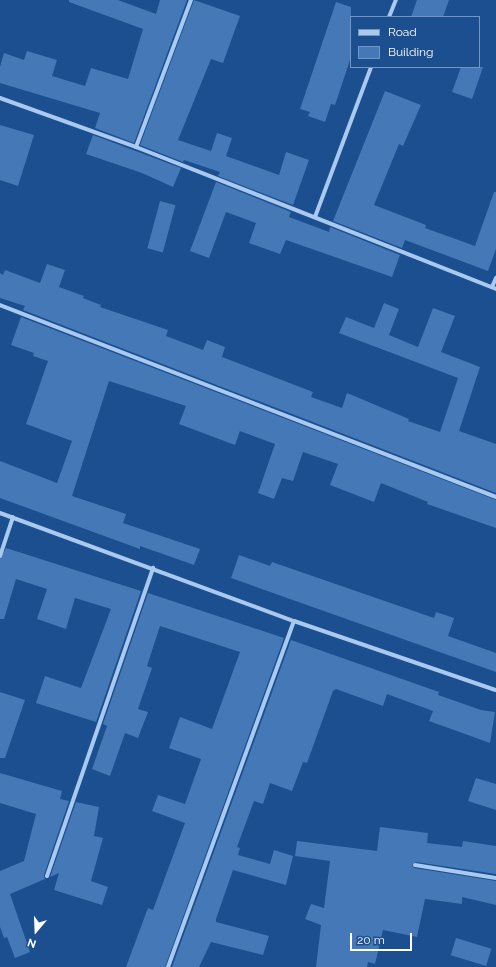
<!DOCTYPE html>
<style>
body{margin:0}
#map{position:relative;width:496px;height:967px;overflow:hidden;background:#1b4f8f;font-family:Raleway,sans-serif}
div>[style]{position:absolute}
.building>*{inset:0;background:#4478b7;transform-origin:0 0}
.minor>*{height:4px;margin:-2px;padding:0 2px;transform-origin:2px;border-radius:2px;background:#a9c9ee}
span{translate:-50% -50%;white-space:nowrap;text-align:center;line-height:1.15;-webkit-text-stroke:3px #1b4f8f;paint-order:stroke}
.legend{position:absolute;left:350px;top:16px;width:130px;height:52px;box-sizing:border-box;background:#1b4f8f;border:1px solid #7695bc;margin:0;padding:5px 7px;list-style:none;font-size:12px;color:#fff}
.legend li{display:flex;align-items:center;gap:8px;height:20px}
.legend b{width:20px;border:1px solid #7695bc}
.north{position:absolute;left:16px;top:911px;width:40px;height:40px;-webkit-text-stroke:3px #1b4f8f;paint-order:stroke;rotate:199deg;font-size:11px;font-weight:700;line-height:16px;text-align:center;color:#fff}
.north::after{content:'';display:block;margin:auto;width:14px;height:18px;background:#fff;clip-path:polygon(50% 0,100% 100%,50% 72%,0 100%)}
.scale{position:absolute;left:350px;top:933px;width:62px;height:18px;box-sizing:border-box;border:2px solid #fff;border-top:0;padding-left:5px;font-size:12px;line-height:14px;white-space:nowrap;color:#fff;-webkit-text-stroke:3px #1b4f8f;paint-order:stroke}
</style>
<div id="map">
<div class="building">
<div style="clip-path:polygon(69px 0,118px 0,156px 14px,160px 0,187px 0,134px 143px,95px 128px,100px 113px,0 83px,0 67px,4px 53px,24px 60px,27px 51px,57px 60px,52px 76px,85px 86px,91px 68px,128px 79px,143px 29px,69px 2px)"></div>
<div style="clip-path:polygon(194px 0,240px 16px,223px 63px,211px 59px,178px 140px,211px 151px,217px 133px,232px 138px,226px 156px,279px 175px,286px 152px,309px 160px,293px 205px,218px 176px,220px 172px,184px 160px,183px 162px,140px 145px)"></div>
<div style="clip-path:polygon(417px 0,449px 0,443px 17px,411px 17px)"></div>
<div style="clip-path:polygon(336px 2px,351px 7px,351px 57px,335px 105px,331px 104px,325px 122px,308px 116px,310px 112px,300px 109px)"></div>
<div style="clip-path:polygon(461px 67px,483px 67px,472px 99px,452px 92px)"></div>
<div style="clip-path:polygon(385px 91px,421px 105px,403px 146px,399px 144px,374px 205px,426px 225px,425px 228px,475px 246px,494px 192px,496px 192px,496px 249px,488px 271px,405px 240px,402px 248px,333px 221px)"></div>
<div style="clip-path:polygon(0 125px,34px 135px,18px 186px,0 180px)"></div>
<div style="clip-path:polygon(93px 135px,181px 168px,173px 187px,142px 173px,86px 154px)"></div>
<div style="clip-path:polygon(216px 182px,291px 212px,289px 217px,329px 232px,330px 227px,400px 255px,392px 277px,286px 240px,280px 254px,249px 243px,256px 223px,226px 212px,209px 258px,190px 251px)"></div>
<div style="left:160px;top:201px;width:16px;height:49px;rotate:15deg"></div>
<div style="clip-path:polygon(47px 264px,65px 270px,59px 287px,84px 296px,83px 298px,101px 305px,100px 307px,168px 330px,166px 336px,203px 350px,207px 340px,225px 347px,222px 357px,313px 392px,311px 397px,342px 408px,347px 393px,409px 419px,408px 421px,440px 432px,458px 378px,339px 333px,346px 317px,374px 328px,384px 303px,399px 309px,389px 335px,418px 347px,433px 308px,455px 316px,441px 352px,480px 367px,459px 431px,496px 444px,496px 493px,23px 310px,25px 306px,0 298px,0 273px,3px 275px,5px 270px,40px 283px)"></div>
<div style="clip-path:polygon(21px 317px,496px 500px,496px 528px,427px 504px,428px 502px,381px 483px,374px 502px,330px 485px,338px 464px,303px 452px,293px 481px,282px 478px,274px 499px,258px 493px,275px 444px,240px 431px,235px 445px,179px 424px,186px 406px,109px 381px,72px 496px,126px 514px,123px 523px,200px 549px,194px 565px,140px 546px,140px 549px,0 498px,0 461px,57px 483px,72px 441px,26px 424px,48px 361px,33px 356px,34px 353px,11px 345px)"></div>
<div style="clip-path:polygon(6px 548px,141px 591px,96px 722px,36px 703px,45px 676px,81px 688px,111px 609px,75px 598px,66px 629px,37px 619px,47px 589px,16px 579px,4px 619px,0 619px,0 559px)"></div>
<div style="clip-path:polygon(239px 555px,270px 566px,272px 562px,434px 618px,436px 612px,454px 618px,448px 636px,496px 653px,496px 672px,231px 578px)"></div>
<div style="clip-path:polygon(148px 593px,284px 638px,165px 967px,126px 967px,148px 908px,153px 910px,185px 823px,152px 811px,158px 795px,185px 804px,201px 759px,169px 748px,180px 717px,212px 729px,240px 652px,160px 626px,147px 666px,152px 668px,138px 709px,148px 712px,138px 738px,125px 733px,110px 776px,92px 769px,107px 726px,103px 724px)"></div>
<div style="clip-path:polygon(291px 640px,439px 692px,438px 695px,481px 710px,495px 712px,490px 743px,429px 721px,433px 711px,387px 694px,383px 706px,336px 689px,333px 691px,307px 763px,303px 762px,292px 791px,270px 783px,263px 804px,254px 801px,237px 847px,240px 848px,238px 855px,270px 864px,274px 850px,293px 856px,286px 885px,233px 870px,216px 919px,216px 922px,269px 936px,263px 955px,211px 942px,199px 967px,172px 967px)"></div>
<div style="clip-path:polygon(0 692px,25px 700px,5px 758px,0 758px)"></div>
<div style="clip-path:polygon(0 773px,62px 791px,60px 799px,69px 801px,44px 875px,45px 879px,10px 894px,30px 952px,15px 958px,7px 937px,4px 938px,0 927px,0 871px,24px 861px,36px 814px,0 803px)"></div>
<div style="clip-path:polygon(476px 778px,496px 784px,496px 810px,468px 801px)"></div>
<div style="clip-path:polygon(76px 802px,99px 807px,94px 836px,103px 838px,91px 881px,108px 887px,102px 905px,54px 890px,59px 873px,50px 877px)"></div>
<div style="clip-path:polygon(380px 827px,428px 833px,427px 843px,462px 847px,463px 841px,496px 846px,496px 874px,416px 862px,412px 865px,414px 868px,496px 881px,496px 905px,462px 897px,462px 904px,425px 899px,417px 937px,383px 930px,375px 964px,368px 962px,367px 967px,316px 967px,321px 925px,305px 919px,311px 904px,324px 908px,330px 861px,295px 856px,297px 841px,377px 851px)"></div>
<div style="left:456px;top:938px;width:37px;height:18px;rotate:17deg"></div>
</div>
<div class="minor">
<div style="left:389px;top:17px;width:18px;rotate:-68deg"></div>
<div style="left:0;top:98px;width:145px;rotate:19.8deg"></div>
<div style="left:136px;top:147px;width:387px;rotate:21.5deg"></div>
<div style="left:136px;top:147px;width:157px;rotate:-69.5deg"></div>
<div style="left:315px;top:217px;width:160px;rotate:-69.5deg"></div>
<div style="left:492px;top:287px;width:10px;rotate:-66deg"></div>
<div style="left:0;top:305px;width:532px;rotate:21.16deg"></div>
<div style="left:0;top:513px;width:313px;rotate:20.2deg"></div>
<div style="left:294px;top:621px;width:213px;rotate:18.9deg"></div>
<div style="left:0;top:556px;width:41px;rotate:-71.6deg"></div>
<div style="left:415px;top:865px;width:82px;rotate:9.1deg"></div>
<div style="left:47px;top:876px;width:326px;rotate:-71deg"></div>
<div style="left:168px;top:967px;width:368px;rotate:-70deg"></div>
</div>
<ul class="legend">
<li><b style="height:5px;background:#a9c9ee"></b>Road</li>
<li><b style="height:11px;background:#4478b7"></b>Building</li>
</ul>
<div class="north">N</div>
<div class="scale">20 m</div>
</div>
